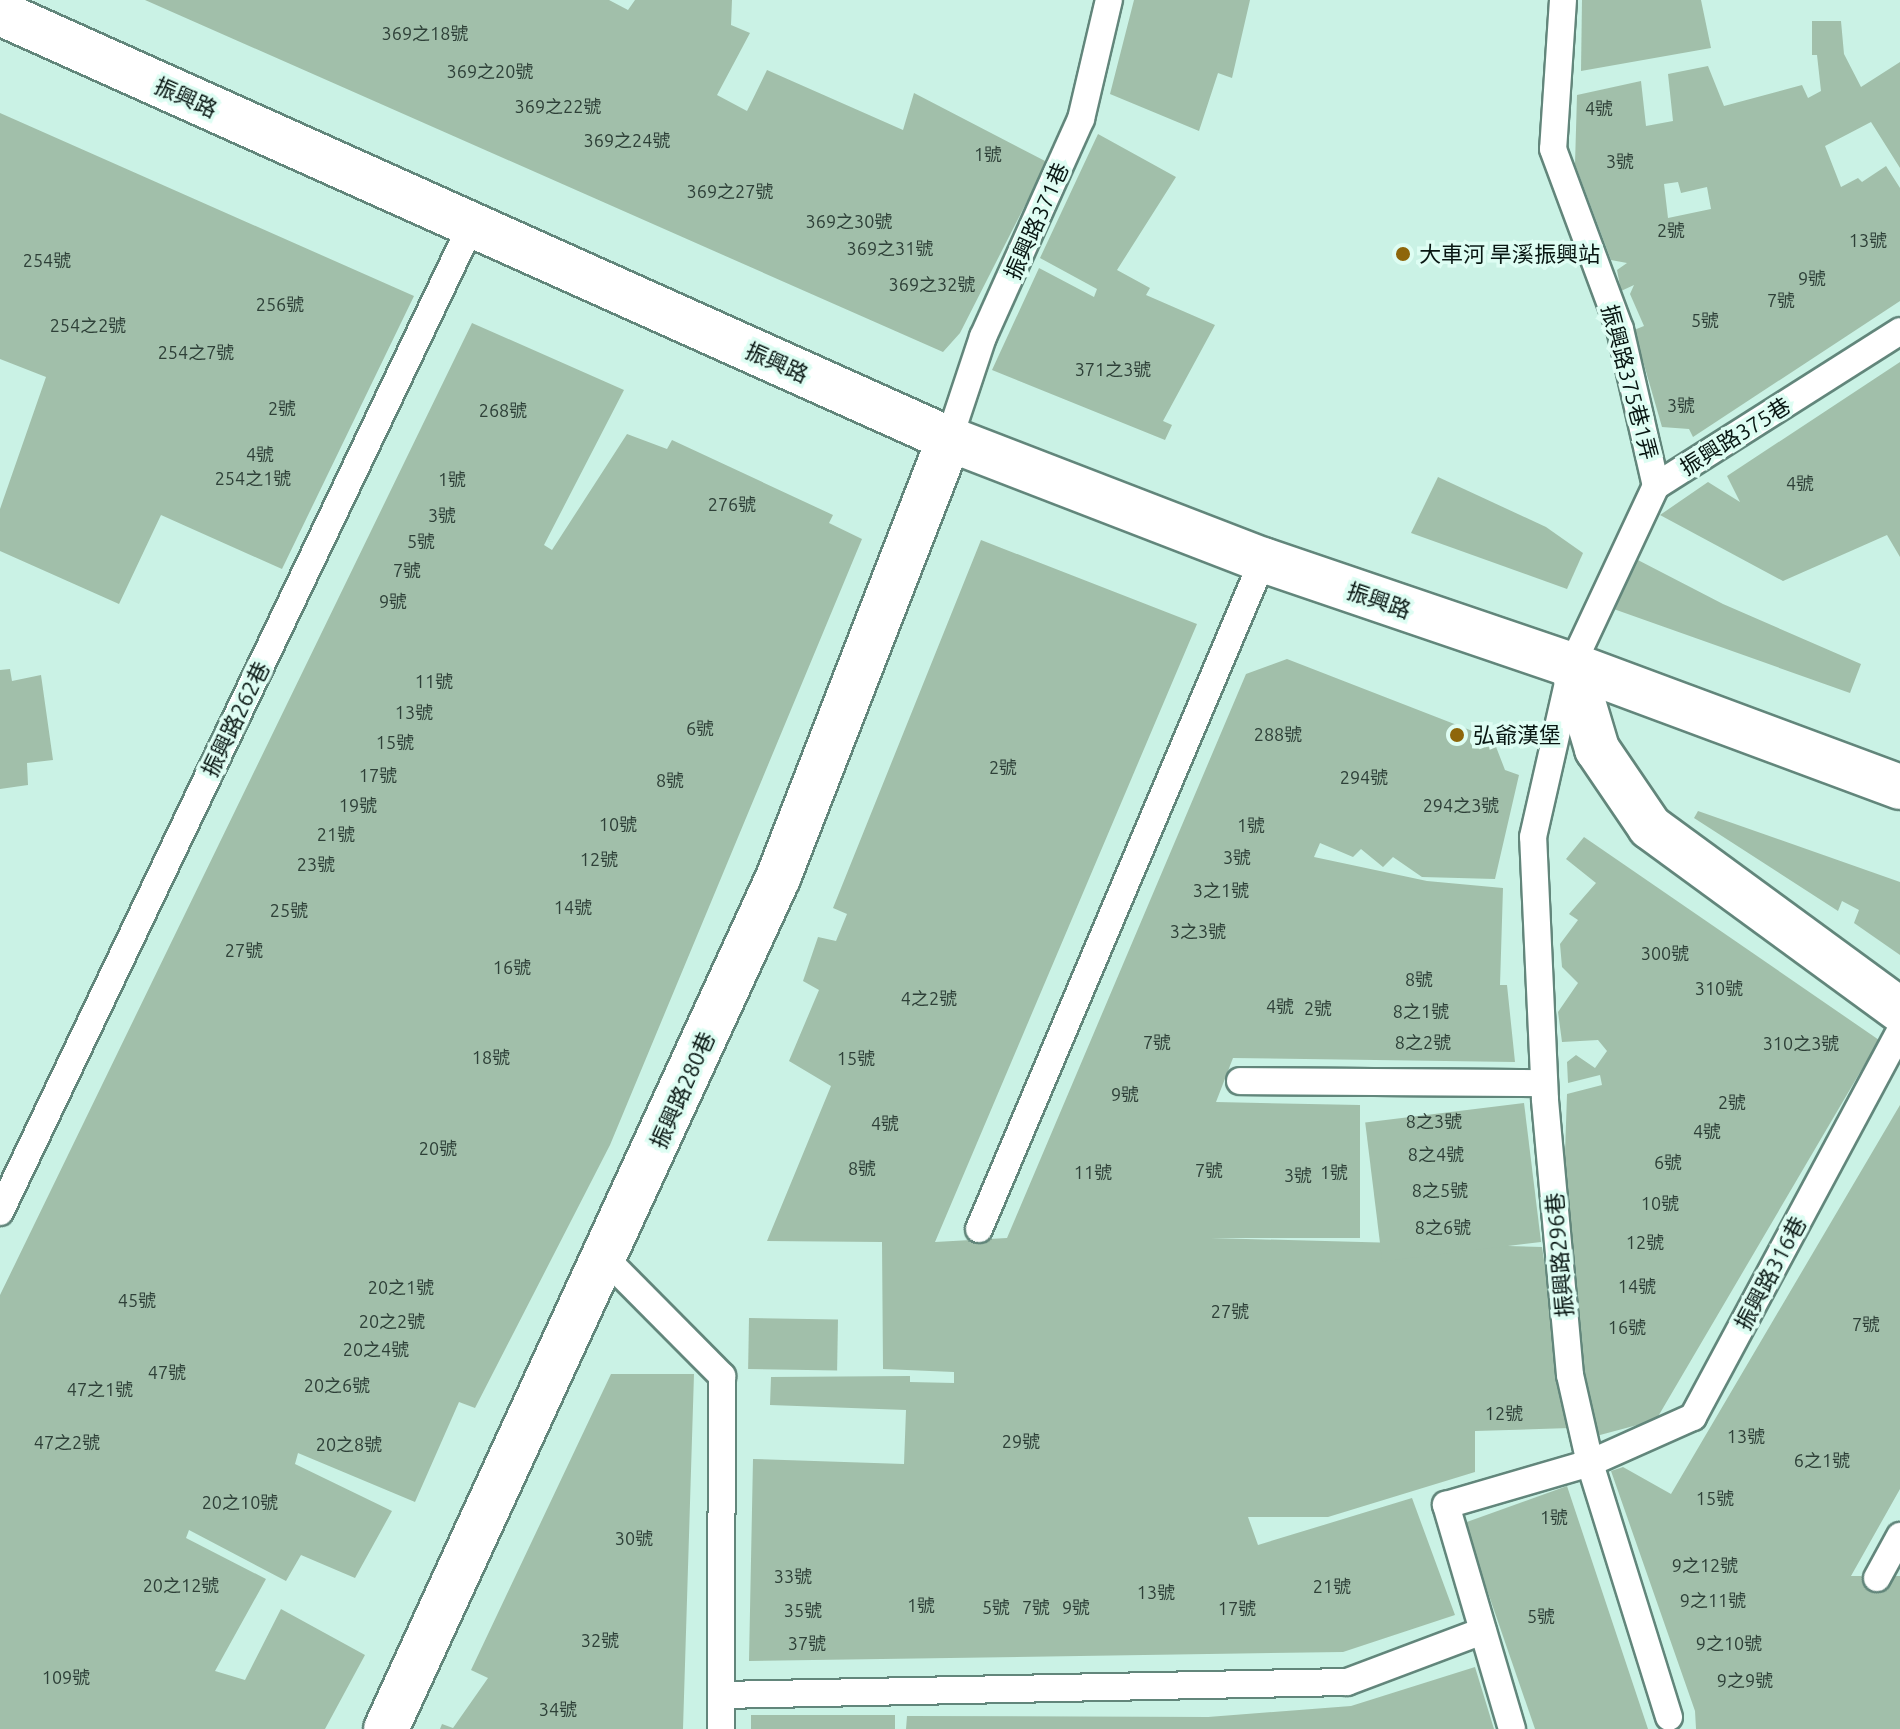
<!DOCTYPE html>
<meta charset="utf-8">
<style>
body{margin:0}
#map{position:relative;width:1900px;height:1729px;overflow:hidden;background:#caf2e5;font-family:Ubuntu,"Noto Sans TC",sans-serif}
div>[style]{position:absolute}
.building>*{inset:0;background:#a1bfaa;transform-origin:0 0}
.roads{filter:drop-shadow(2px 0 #62867b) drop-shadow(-2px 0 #62867b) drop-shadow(0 2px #62867b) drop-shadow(0 -2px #62867b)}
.service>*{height:26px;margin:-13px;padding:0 13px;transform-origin:13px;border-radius:13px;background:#fff}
.minor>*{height:44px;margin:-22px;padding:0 22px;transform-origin:22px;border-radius:22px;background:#fff}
.secondary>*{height:44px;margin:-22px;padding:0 22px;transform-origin:22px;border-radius:22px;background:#fff}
.dots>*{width:22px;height:22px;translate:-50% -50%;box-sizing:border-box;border:4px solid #defdf3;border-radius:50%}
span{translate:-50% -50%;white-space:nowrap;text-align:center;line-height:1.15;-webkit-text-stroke:7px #defdf3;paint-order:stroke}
.number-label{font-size:18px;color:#2e4038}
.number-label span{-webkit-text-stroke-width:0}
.street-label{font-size:22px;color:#081612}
.poi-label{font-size:22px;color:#081612}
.left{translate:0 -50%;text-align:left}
</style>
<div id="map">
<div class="building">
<div style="clip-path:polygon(145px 0,609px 0,628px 10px,635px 0,732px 0,731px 25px,750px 33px,717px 95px,747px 111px,767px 70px,903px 130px,914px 93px,1047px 162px,960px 333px,943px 352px)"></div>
<div style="clip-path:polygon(1134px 0,1250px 0,1232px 78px,1218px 73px,1199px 131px,1110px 94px)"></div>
<div style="clip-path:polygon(1582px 0,1701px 0,1711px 48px,1581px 71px)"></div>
<div style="clip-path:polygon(evenodd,1812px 21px,1841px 21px,1844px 54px,1861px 87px,1900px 62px,1900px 168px,1871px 122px,1825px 146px,1841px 187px,1858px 178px,1862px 182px,1886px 166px,1900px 188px,1900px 301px,1693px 437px,1689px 429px,1662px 427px,1634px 330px,1644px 326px,1630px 294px,1634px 285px,1621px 291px,1617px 270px,1627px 263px,1611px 260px,1575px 164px,1577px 95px,1641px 81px,1646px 126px,1673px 121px,1668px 74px,1708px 66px,1724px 106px,1802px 85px,1808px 98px,1821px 91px,1817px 55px,1812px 55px,1812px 21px,1678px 182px,1681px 193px,1707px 187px,1711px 209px,1668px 218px,1664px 184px,1678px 182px)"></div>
<div style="clip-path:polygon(0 113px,414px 296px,282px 569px,161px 515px,119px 604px,0 551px,0 509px,46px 377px,0 359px)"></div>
<div style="clip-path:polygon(1098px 134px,1176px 177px,1117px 270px,1150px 288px,1146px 295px,1215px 325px,1163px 421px,1172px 425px,1165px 440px,992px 370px,1039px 268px,1094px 297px,1097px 289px,1040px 258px)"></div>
<div style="clip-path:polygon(472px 323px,624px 390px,544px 545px,552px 550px,627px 434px,667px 449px,672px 440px,833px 515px,829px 523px,862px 539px,610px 1145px,475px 1408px,459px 1402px,415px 1502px,298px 1453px,295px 1464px,392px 1511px,355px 1578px,301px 1555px,286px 1581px,189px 1530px,186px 1538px,266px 1579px,215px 1671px,245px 1680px,281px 1609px,365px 1655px,325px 1729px,0 1729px,0 1295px)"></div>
<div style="clip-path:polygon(1900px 362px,1900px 557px,1887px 535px,1783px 581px,1660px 515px,1708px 482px,1740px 502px,1727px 476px)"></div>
<div style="clip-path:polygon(1438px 477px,1546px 527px,1583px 553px,1567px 589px,1411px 533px)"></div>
<div style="clip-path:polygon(981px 540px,1197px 624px,935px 1242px,1007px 1238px,1246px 674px,1287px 659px,1493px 739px,1505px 770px,1519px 775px,1495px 879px,1422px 877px,1393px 857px,1383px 867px,1361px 849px,1353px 857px,1320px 843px,1314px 857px,1427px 881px,1503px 888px,1500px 985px,1507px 985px,1515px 1062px,1233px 1058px,1216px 1102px,1360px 1105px,1360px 1238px,1211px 1238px,1542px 1247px,1570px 1428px,1475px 1431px,1475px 1472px,1328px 1517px,1248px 1517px,1258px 1545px,1412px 1498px,1455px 1615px,1343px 1652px,749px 1661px,753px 1459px,904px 1464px,906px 1410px,770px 1405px,771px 1377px,910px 1376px,910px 1382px,954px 1383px,954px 1372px,883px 1369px,882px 1242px,767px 1241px,831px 1086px,789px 1061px,819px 990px,803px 981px,818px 937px,836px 941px,847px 914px,833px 908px)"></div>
<div style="clip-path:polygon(1634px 558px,1723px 604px,1861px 664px,1850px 693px,1608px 607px)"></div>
<div style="clip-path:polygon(10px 669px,12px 681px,41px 675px,53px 760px,27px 763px,28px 785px,0 789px,0 670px)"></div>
<div style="clip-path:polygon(1698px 811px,1900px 882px,1900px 955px,1854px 923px,1859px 910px,1842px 901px,1838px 911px,1694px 818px)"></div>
<div style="clip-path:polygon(1584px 837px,1879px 1040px,1656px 1420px,1600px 1435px,1589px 1433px,1563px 1212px,1567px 1094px,1602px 1085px,1600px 1075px,1568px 1083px,1567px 1062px,1576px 1055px,1595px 1068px,1607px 1051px,1598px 1040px,1562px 1042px,1558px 1012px,1578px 983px,1562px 967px,1560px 944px,1578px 920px,1569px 914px,1596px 883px,1566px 859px)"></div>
<div style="left:1524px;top:1103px;width:140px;height:160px;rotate:83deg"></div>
<div style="clip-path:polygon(1900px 1105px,1900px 1489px,1851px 1576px,1900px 1576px,1900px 1729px,1696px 1729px,1695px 1711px,1611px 1471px,1623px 1467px,1671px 1494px)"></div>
<div style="left:749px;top:1318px;width:89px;height:51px;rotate:1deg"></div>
<div style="clip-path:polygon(611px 1374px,694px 1374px,683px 1729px,440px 1729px,442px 1724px,453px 1728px,488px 1678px,471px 1670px)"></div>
<div style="clip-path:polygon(1567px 1486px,1648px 1729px,1535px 1729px,1464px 1523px)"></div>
<div style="clip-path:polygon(1475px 1667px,1494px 1729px,906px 1729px,907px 1716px,1208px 1717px,1351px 1706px)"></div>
<div style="left:751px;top:1715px;width:144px;height:14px"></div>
</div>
<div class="roads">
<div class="service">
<div style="left:1563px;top:0;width:149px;rotate:93.8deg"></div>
<div style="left:1553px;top:149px;width:192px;rotate:69.6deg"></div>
<div style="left:1620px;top:329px;width:161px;rotate:77.1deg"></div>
<div style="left:949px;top:439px;width:108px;rotate:-71.6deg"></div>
<div style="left:983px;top:337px;width:239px;rotate:-65.8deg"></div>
<div style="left:1081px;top:119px;width:122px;rotate:-76.8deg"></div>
<div style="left:1240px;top:1081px;width:304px;rotate:0.4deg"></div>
<div style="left:0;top:1212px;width:1093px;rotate:-64.47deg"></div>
<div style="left:979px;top:1229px;width:727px;rotate:-67deg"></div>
<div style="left:606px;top:1259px;width:165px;rotate:45.2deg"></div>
<div style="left:722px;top:1376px;width:353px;rotate:90.2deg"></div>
<div style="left:1877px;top:1578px;width:48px;rotate:-61.3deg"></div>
<div style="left:721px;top:1695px;width:626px;rotate:-1.19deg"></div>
<div style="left:1347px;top:1682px;width:145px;rotate:-20.6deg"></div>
<div style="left:1669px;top:1717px;width:266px;rotate:-107.3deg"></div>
<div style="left:1590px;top:1463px;width:113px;rotate:-24.1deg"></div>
<div style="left:1693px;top:1417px;width:438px;rotate:-61.8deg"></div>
<div style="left:1512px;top:1729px;width:234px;rotate:-106.4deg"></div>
<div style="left:1446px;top:1505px;width:150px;rotate:-16.3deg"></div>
<div style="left:1590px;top:1463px;width:90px;rotate:-102.8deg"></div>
<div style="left:1570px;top:1375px;width:277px;rotate:-95.2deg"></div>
<div style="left:1545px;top:1099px;width:262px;rotate:-92.6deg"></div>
<div style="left:1533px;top:837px;width:176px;rotate:-77.2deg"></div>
<div style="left:1572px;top:665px;width:198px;rotate:-64.9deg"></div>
<div style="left:1656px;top:486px;width:289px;rotate:-32.4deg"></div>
</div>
<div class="minor">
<div style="left:1572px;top:665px;width:88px;rotate:73.4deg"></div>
<div style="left:1597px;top:749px;width:94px;rotate:55.8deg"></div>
<div style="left:1650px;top:827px;width:310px;rotate:36.2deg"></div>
<div style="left:386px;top:1729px;width:937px;rotate:-65.27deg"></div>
<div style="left:778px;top:878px;width:471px;rotate:-68.7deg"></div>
</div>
<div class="secondary">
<div style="left:0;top:13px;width:1040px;rotate:24.18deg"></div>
<div style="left:949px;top:439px;width:337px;rotate:21.1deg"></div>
<div style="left:1263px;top:560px;width:326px;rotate:18.8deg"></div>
<div style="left:1572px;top:665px;width:350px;rotate:20.4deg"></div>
</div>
</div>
<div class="dots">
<div style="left:1403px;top:254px;background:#8e660a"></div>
<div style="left:1457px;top:735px;background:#8e660a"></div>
</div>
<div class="number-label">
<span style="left:425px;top:33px">369之18號</span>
<span style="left:490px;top:71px">369之20號</span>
<span style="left:558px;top:106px">369之22號</span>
<span style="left:1599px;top:108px">4號</span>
<span style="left:627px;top:140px">369之24號</span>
<span style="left:988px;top:154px">1號</span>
<span style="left:1620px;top:161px">3號</span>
<span style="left:730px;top:191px">369之27號</span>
<span style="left:849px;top:221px">369之30號</span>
<span style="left:1671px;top:230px">2號</span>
<span style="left:1868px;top:240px">13號</span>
<span style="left:890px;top:248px">369之31號</span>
<span style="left:47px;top:260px">254號</span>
<span style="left:1812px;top:278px">9號</span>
<span style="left:932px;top:284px">369之32號</span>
<span style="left:1781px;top:300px">7號</span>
<span style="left:280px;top:304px">256號</span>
<span style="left:1705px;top:320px">5號</span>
<span style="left:88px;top:325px">254之2號</span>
<span style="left:196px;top:352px">254之7號</span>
<span style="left:1113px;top:369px">371之3號</span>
<span style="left:1681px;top:405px">3號</span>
<span style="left:282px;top:408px">2號</span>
<span style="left:503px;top:410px">268號</span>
<span style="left:260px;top:454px">4號</span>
<span style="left:253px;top:478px">254之1號</span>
<span style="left:452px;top:479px">1號</span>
<span style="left:1800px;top:483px">4號</span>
<span style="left:732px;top:504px">276號</span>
<span style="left:442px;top:515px">3號</span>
<span style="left:421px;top:541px">5號</span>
<span style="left:407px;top:570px">7號</span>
<span style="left:393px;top:601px">9號</span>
<span style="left:434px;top:681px">11號</span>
<span style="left:414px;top:712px">13號</span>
<span style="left:700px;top:728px">6號</span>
<span style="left:1278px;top:734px">288號</span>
<span style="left:395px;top:742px">15號</span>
<span style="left:1003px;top:767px">2號</span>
<span style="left:378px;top:775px">17號</span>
<span style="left:1364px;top:777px">294號</span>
<span style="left:670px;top:780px">8號</span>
<span style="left:358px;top:805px">19號</span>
<span style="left:1461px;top:805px">294之3號</span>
<span style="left:618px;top:824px">10號</span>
<span style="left:1251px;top:825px">1號</span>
<span style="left:336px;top:834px">21號</span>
<span style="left:1237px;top:857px">3號</span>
<span style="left:599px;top:859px">12號</span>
<span style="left:316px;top:864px">23號</span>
<span style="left:1221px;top:890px">3之1號</span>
<span style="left:573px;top:907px">14號</span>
<span style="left:289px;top:910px">25號</span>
<span style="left:1198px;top:931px">3之3號</span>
<span style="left:244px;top:950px">27號</span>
<span style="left:1665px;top:953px">300號</span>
<span style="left:512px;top:967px">16號</span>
<span style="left:1419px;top:979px">8號</span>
<span style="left:1719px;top:988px">310號</span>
<span style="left:929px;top:998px">4之2號</span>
<span style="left:1280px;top:1006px">4號</span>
<span style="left:1318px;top:1008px">2號</span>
<span style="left:1421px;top:1011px">8之1號</span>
<span style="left:1157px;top:1042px">7號</span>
<span style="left:1423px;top:1042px">8之2號</span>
<span style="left:1801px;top:1043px">310之3號</span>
<span style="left:491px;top:1057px">18號</span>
<span style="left:856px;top:1058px">15號</span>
<span style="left:1125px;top:1094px">9號</span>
<span style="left:1732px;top:1102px">2號</span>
<span style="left:1434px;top:1121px">8之3號</span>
<span style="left:885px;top:1123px">4號</span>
<span style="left:1707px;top:1131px">4號</span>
<span style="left:438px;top:1148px">20號</span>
<span style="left:1436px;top:1154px">8之4號</span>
<span style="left:1668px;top:1162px">6號</span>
<span style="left:862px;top:1168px">8號</span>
<span style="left:1209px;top:1170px">7號</span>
<span style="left:1093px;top:1172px">11號</span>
<span style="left:1334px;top:1172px">1號</span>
<span style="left:1298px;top:1175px">3號</span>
<span style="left:1440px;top:1190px">8之5號</span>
<span style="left:1660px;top:1203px">10號</span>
<span style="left:1443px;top:1227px">8之6號</span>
<span style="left:1645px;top:1242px">12號</span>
<span style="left:1637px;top:1286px">14號</span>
<span style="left:401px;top:1287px">20之1號</span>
<span style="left:137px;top:1300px">45號</span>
<span style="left:1230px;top:1311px">27號</span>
<span style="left:392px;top:1321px">20之2號</span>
<span style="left:1866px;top:1324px">7號</span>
<span style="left:1627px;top:1327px">16號</span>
<span style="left:376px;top:1349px">20之4號</span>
<span style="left:167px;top:1372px">47號</span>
<span style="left:337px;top:1385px">20之6號</span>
<span style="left:100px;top:1389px">47之1號</span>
<span style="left:1504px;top:1413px">12號</span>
<span style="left:1746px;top:1436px">13號</span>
<span style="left:1021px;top:1441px">29號</span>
<span style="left:67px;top:1442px">47之2號</span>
<span style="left:349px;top:1444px">20之8號</span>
<span style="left:1822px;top:1460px">6之1號</span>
<span style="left:1715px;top:1498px">15號</span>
<span style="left:240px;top:1502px">20之10號</span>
<span style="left:1554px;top:1517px">1號</span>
<span style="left:634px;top:1538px">30號</span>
<span style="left:1705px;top:1565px">9之12號</span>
<span style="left:793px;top:1576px">33號</span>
<span style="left:181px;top:1585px">20之12號</span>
<span style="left:1332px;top:1586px">21號</span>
<span style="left:1156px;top:1592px">13號</span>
<span style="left:1713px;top:1600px">9之11號</span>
<span style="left:921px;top:1605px">1號</span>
<span style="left:996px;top:1607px">5號</span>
<span style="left:1036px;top:1607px">7號</span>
<span style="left:1076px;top:1607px">9號</span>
<span style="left:1237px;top:1608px">17號</span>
<span style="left:803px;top:1610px">35號</span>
<span style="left:1541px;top:1616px">5號</span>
<span style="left:600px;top:1640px">32號</span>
<span style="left:807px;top:1643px">37號</span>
<span style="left:1729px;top:1643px">9之10號</span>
<span style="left:66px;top:1677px">109號</span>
<span style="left:1745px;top:1680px">9之9號</span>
<span style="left:558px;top:1709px">34號</span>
</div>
<div class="street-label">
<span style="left:186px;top:97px;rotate:24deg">振興路</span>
<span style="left:1036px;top:221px;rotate:-66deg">振興路371巷</span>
<span style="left:777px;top:362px;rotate:24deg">振興路</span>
<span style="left:1630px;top:382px;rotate:75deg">振興路375巷1弄</span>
<span style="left:1735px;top:436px;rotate:-32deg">振興路375巷</span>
<span style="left:1379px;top:600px;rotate:19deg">振興路</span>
<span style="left:235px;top:719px;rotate:-64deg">振興路262巷</span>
<span style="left:682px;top:1090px;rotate:-66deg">振興路280巷</span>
<span style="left:1559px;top:1255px;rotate:-95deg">振興路296巷</span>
<span style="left:1770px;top:1273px;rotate:-62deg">振興路316巷</span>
</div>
<div class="poi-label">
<span class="left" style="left:1419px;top:254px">大車河 旱溪振興站</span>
<span class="left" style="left:1473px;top:735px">弘爺漢堡</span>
</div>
</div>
